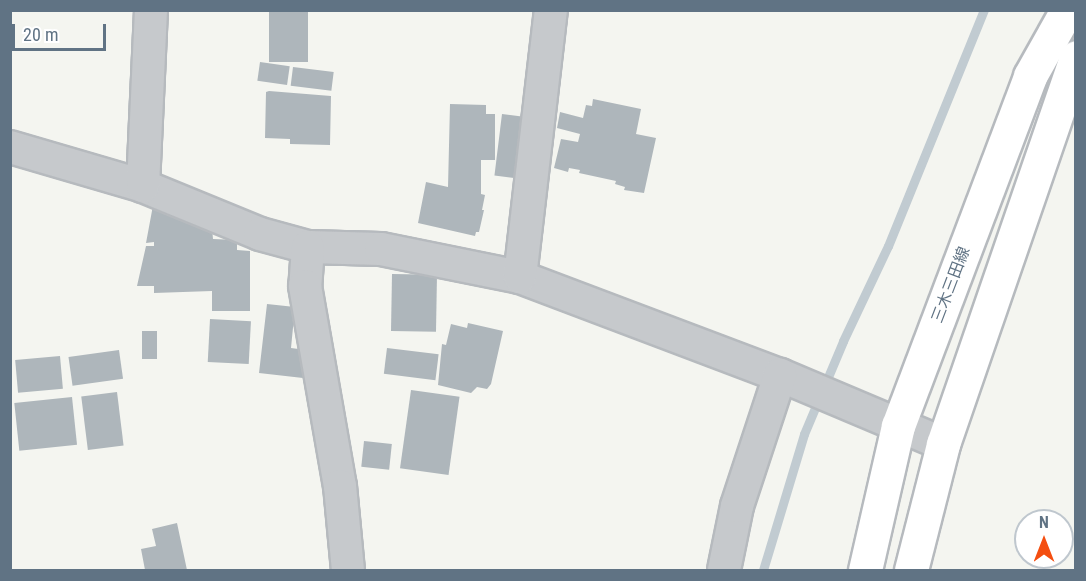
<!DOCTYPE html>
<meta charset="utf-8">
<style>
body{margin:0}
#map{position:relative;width:1086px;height:581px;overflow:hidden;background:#f4f5f0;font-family:"Roboto Condensed","Noto Sans JP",sans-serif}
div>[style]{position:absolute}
.stream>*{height:9px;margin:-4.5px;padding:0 4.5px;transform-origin:4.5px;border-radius:4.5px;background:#c1cbd1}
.building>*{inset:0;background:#aeb6bb;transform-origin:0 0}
.roads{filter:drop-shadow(2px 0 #b6babe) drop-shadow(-2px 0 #b6babe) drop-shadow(0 2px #b6babe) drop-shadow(0 -2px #b6babe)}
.minor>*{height:32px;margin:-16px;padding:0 16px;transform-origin:16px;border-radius:16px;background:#c6c9cc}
.primary>*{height:33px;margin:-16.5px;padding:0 16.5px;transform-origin:16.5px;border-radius:16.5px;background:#fff}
span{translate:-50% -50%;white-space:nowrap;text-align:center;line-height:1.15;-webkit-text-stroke:6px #fff;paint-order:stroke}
.street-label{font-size:16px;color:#607384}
.frame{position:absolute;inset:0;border:12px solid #607384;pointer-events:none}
.north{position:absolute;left:1014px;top:509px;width:60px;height:60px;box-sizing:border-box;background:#fff;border:2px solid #bfc7ce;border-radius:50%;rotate:0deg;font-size:16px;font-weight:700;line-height:24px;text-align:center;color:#607384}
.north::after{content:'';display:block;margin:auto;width:21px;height:27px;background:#f44e10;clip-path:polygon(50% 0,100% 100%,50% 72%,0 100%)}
.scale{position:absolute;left:12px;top:24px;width:94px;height:27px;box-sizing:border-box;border:3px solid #607384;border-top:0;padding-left:8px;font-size:18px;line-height:21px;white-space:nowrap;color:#607384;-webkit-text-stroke:4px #fff;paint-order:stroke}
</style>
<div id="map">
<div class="stream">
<div style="left:763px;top:570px;width:142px;rotate:-73.2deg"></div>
<div style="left:804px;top:434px;width:101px;rotate:-67.2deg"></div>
<div style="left:843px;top:341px;width:105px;rotate:-64.7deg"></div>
<div style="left:888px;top:246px;width:255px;rotate:-67.9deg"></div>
</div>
<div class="building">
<div style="left:269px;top:10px;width:39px;height:52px"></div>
<div style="left:260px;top:62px;width:30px;height:19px;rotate:8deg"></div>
<div style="left:293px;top:67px;width:41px;height:19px;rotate:7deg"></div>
<div style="clip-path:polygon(269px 91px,331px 96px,330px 145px,290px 144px,290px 139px,265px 138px,266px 92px)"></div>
<div style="clip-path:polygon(593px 99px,641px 109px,636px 134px,656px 138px,644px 193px,624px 190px,625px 187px,615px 184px,616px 181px,579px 173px,580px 170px,569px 168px,568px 172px,554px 168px,561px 139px,578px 142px,580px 134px,557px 128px,560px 112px,583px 118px,586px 105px,592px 106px)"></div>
<div style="clip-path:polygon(450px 104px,486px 105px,486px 114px,495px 114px,495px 160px,481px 160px,481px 194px,485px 195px,482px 210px,484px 210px,479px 232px,476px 232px,475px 236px,418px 223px,426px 182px,448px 187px)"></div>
<div style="left:502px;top:114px;width:24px;height:62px;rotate:7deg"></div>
<div style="clip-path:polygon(154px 200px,177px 211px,177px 220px,192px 219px,212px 228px,213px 239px,237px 240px,237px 250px,250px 251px,250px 311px,212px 311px,212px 291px,154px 293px,154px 286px,137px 286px,146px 246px,154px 246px,154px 242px,146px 243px)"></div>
<div style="left:392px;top:274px;width:45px;height:57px;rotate:1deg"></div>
<div style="clip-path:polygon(267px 304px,295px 307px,291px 348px,306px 350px,303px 378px,259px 373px)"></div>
<div style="left:210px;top:319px;width:41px;height:43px;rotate:3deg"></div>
<div style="clip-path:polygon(468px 323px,503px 331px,491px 384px,487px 389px,477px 387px,471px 393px,438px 385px,442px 344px,446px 345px,451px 324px,467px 328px)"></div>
<div style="left:142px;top:331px;width:15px;height:28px"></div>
<div style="left:387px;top:348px;width:52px;height:26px;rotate:7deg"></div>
<div style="left:119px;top:350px;width:29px;height:51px;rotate:82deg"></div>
<div style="left:60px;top:356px;width:33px;height:45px;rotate:85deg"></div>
<div style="left:411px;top:390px;width:49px;height:79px;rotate:8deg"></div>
<div style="left:117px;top:392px;width:54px;height:36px;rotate:83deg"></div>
<div style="left:72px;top:397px;width:48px;height:58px;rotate:84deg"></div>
<div style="left:364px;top:441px;width:28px;height:26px;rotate:6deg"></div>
<div style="clip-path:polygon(177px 523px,187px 570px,145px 570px,141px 549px,156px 546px,152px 529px)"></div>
</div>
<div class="roads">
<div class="minor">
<div style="left:10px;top:147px;width:139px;rotate:16.3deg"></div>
<div style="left:143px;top:186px;width:126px;rotate:22.3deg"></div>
<div style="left:260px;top:234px;width:50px;rotate:15.2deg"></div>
<div style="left:308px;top:247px;width:73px;rotate:1.6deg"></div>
<div style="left:381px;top:249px;width:142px;rotate:11.4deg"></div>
<div style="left:520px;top:277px;width:278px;rotate:20.7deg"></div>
<div style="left:780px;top:375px;width:177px;rotate:22.9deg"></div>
<div style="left:143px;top:186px;width:176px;rotate:-87.4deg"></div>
<div style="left:308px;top:247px;width:39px;rotate:94deg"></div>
<div style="left:305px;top:286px;width:203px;rotate:80.1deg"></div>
<div style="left:340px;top:486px;width:84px;rotate:84.6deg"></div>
<div style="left:520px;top:277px;width:269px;rotate:-83.4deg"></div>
<div style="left:724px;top:570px;width:65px;rotate:-78.5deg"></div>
<div style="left:737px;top:506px;width:138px;rotate:-71.8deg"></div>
</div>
<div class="primary">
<div style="left:865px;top:570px;width:148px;rotate:-77.1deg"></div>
<div style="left:898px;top:426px;width:374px;rotate:-69.3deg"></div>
<div style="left:1030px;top:76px;width:76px;rotate:-60.7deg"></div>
<div style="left:911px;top:570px;width:130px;rotate:-75.7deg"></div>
<div style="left:943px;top:444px;width:409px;rotate:-71deg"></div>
</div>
</div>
<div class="street-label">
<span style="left:951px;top:285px;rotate:-69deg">三木三田線</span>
</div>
<div class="frame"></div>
<div class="north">N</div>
<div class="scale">20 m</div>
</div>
